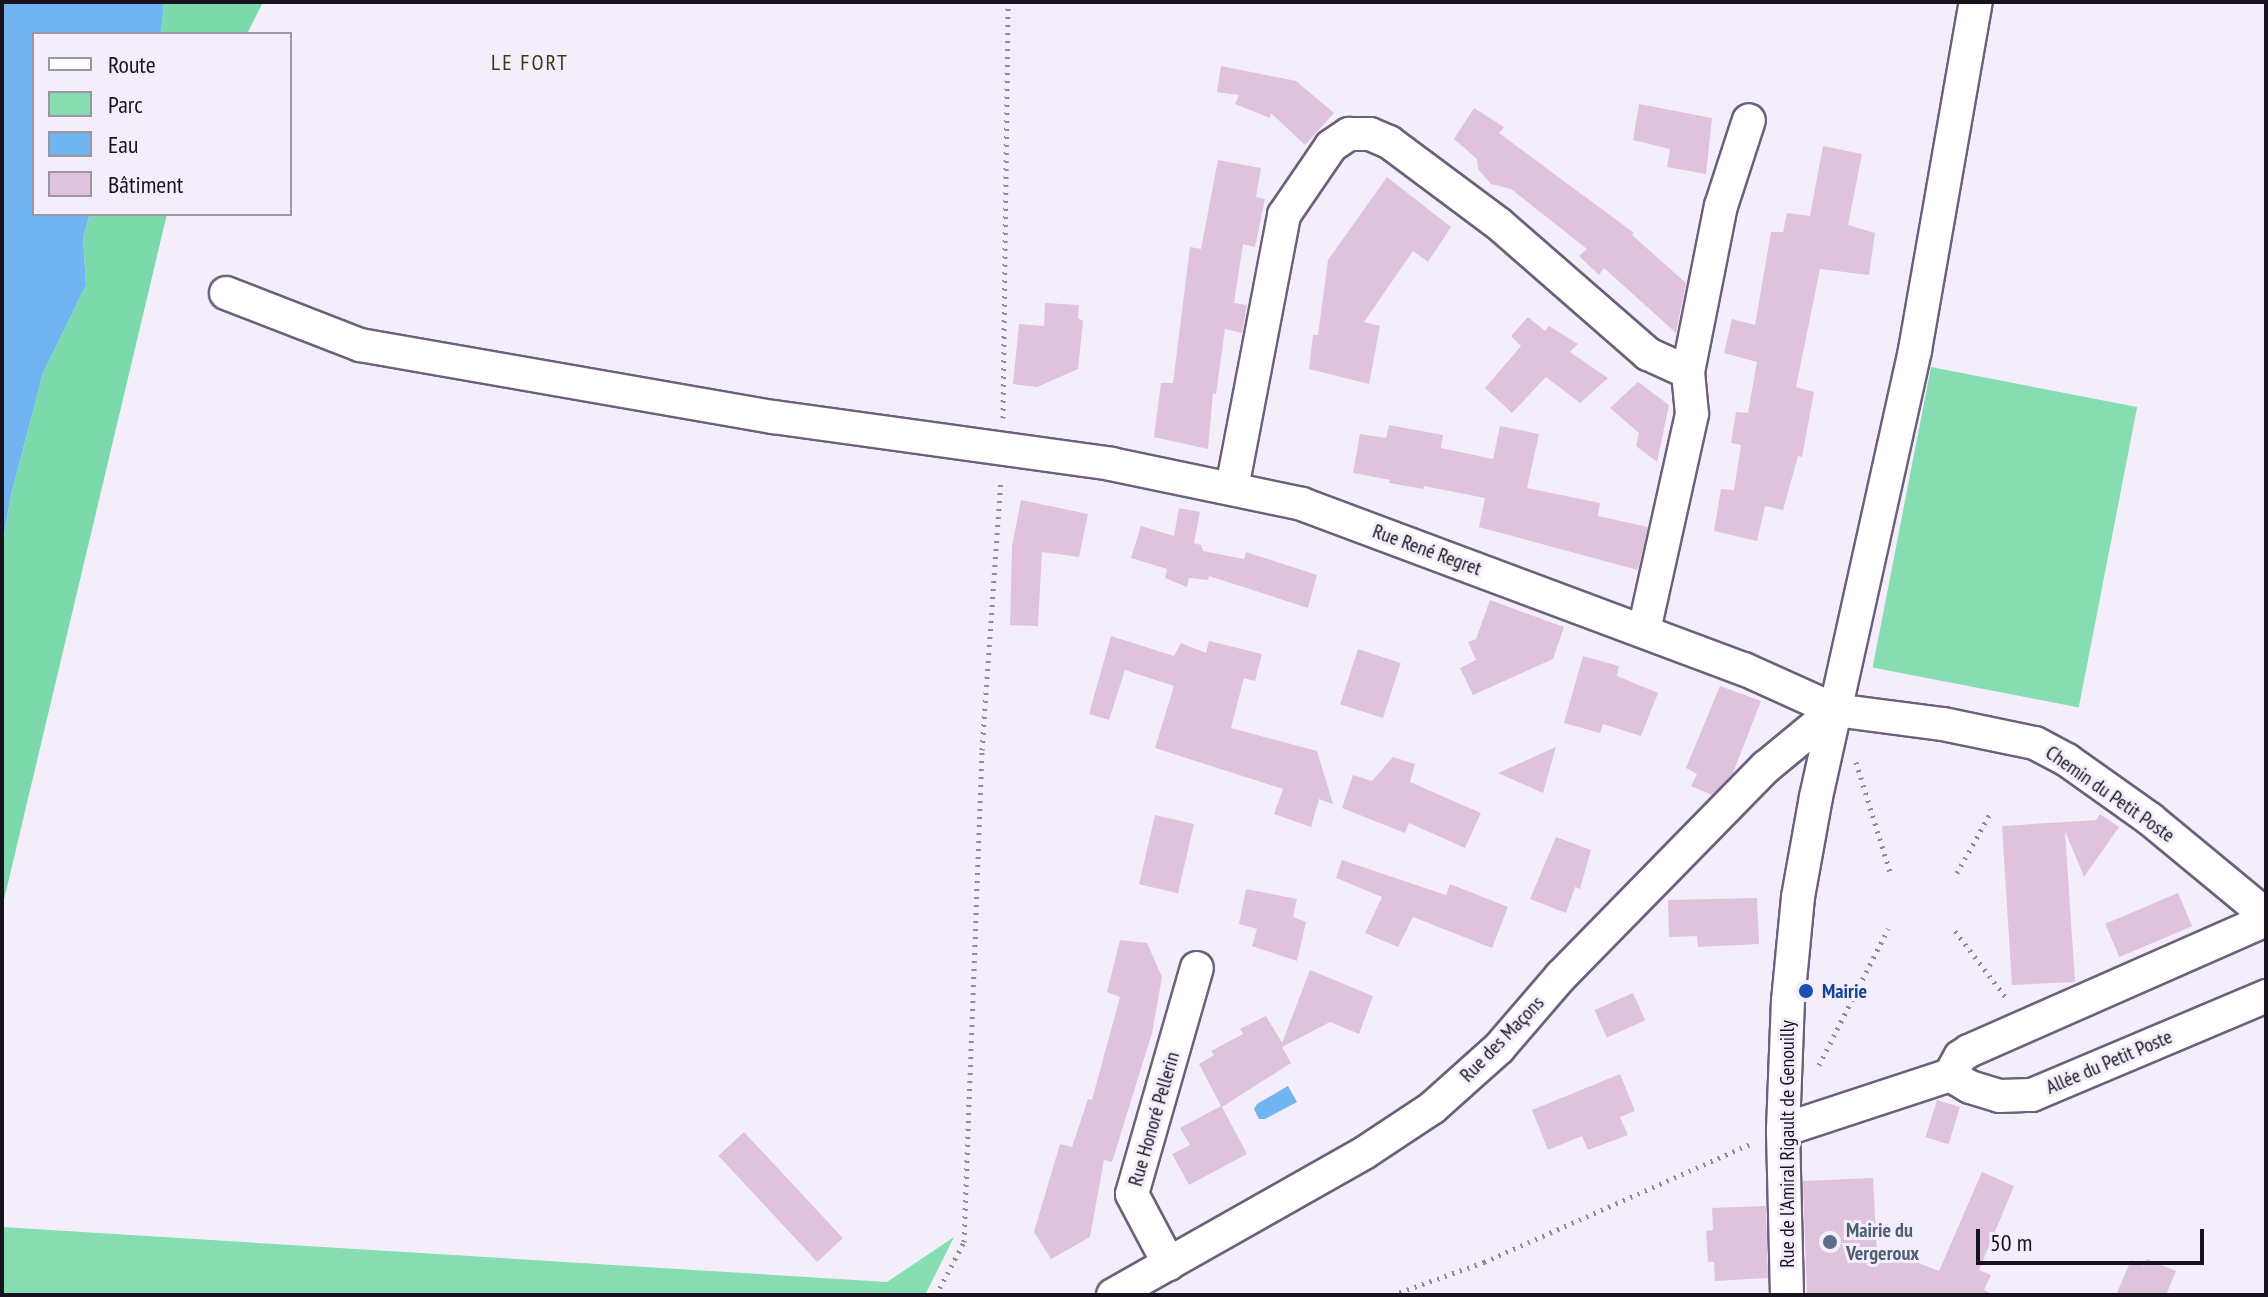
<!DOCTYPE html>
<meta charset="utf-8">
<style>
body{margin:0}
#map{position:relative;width:2268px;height:1297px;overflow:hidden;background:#f4eefb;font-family:"PT Sans Narrow",sans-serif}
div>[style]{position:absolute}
.green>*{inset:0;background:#87ddb2;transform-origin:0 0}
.forest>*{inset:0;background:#7bd9ac}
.water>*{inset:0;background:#70b5f1}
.building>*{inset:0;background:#dfc3dd;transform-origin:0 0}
.path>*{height:5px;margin-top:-2.5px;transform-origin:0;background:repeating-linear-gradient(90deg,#8f8a96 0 2px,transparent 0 8px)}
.roads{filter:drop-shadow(2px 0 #6d607c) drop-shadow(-2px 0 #6d607c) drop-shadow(0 2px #6d607c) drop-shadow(0 -2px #6d607c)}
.minor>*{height:32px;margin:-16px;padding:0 16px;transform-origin:16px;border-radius:16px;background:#fff}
.dots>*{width:22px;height:22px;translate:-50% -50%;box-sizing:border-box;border:4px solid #f4eefb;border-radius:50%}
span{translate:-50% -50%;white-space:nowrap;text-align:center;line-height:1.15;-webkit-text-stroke:6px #f4eefb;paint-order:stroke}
.street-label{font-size:20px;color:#17121d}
.transit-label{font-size:20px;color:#164399;font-weight:700}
.left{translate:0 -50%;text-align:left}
.service-label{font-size:20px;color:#4e5e75;font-weight:700}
.neighbourhood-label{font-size:22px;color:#353a12;letter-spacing:2px}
.frame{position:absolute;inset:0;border:4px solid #17121d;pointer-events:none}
.legend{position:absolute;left:32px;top:32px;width:260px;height:184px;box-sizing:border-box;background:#f4eefb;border:2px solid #9c96a2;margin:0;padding:10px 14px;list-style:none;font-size:24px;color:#17121d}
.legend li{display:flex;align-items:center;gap:16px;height:40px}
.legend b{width:40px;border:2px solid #9c96a2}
.scale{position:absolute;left:1976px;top:1229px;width:228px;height:36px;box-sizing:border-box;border:4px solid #17121d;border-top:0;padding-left:10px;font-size:24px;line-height:28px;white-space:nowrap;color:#17121d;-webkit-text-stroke:6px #f4eefb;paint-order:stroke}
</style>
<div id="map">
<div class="green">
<div style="left:1931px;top:367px;width:210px;height:306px;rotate:11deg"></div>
<div style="clip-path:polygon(2px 1227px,887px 1282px,954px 1237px,925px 1295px,2px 1295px)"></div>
</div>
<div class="forest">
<div style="clip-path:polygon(164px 2px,263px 2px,247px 34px,161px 34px)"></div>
<div style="clip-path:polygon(90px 214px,167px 214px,2px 908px,2px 547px,11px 495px,43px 373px,86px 285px,83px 237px)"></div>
</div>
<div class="water">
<div style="clip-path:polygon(2px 2px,164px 2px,161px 34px,34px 34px,34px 214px,90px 214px,83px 237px,86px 285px,43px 373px,11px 495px,2px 547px)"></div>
<div style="clip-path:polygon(1288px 1086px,1297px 1102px,1265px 1119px,1259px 1119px,1254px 1109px,1257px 1104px)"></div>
</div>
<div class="building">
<div style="clip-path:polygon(1221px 66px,1296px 81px,1334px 113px,1305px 145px,1271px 113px,1270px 118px,1235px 104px,1239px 95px,1217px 92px)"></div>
<div style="clip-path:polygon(1639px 104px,1712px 118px,1706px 174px,1667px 167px,1670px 149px,1633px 140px)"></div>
<div style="clip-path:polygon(1474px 108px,1504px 127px,1499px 133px,1634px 233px,1632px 235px,1686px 283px,1676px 333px,1604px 268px,1599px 275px,1579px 256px,1587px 249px,1511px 189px,1491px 184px,1478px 169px,1477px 159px,1454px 139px)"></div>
<div style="clip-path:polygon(1823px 146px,1862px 154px,1848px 225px,1875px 233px,1869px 275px,1820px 269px,1796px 387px,1814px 392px,1802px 457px,1798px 456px,1783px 510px,1765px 506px,1757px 541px,1714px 531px,1721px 489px,1734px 490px,1741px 445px,1731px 443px,1736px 412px,1748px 413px,1757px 362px,1724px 353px,1732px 319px,1755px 325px,1771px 232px,1783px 232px,1787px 213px,1810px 216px)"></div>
<div style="clip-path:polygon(1218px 160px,1261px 168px,1256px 197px,1265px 199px,1255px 247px,1243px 244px,1234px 303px,1247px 305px,1242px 333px,1225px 329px,1216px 394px,1213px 393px,1208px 449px,1154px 437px,1161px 383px,1173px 383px,1190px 247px,1201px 249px)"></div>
<div style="clip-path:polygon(1387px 177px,1451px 227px,1428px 262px,1413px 251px,1364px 322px,1380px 326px,1369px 384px,1309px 369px,1313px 335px,1318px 335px,1328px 260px)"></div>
<div style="clip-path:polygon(1045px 303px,1079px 305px,1078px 318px,1083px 321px,1078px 369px,1037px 387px,1013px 384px,1019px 324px,1044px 326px)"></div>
<div style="clip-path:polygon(1528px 317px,1545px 331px,1549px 326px,1578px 344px,1570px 352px,1608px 378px,1580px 403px,1546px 377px,1512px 413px,1485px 388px,1521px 346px,1511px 336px)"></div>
<div style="clip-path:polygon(1638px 382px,1669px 405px,1657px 462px,1636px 446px,1639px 433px,1610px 408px)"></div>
<div style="clip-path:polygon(1389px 425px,1443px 435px,1441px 448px,1493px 459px,1500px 426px,1539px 434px,1527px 488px,1600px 503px,1598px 516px,1648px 527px,1638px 570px,1479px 527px,1485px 498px,1424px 486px,1423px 489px,1389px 483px,1390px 480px,1353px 473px,1360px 434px,1386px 438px)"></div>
<div style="clip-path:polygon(1021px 500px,1088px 514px,1079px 557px,1042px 552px,1038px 626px,1010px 625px,1012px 546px)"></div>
<div style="clip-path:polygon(1179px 508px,1200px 512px,1194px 543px,1201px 545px,1203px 551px,1244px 559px,1246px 552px,1317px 575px,1308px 608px,1209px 576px,1208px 580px,1189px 578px,1187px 587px,1165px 578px,1167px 569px,1131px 558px,1141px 526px,1174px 536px)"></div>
<div style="clip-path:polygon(1490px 600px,1564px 627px,1553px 659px,1473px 695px,1460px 668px,1476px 660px,1468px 642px,1476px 639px)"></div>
<div style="clip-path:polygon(1111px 636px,1174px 656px,1181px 643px,1206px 653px,1209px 641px,1262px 654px,1255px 681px,1244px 678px,1231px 728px,1317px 751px,1333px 804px,1319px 799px,1311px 827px,1274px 814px,1283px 789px,1155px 748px,1174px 686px,1125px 670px,1109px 720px,1089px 714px)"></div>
<div style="left:1358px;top:649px;width:45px;height:58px;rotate:18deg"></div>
<div style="clip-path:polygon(1583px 656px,1619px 666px,1617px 676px,1658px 693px,1641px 736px,1603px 724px,1600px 733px,1564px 723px)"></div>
<div style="clip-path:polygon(1720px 686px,1761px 701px,1733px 773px,1712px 795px,1691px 786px,1697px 774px,1686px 768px)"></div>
<div style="clip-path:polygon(1556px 747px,1543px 793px,1498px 773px)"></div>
<div style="clip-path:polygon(1393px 757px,1415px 764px,1410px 782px,1481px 813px,1465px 848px,1409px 823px,1405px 833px,1342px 808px,1353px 775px,1372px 781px)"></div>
<div style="clip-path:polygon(2100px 814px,2119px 827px,2084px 877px,2065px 831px,2075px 982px,2012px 985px,2002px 826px,2096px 820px)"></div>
<div style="left:1155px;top:815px;width:40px;height:71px;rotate:13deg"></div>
<div style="clip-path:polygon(1556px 837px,1591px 850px,1580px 889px,1575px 887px,1566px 913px,1530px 899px)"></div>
<div style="clip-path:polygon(1342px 860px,1446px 895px,1450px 884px,1508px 907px,1492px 948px,1413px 917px,1398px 947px,1365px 933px,1382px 897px,1336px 878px)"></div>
<div style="clip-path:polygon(1246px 889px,1297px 899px,1293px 917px,1306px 922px,1297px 961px,1252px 946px,1257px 929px,1239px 924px)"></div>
<div style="left:2178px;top:893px;width:36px;height:79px;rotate:67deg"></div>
<div style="clip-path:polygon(1757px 898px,1759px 944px,1698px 947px,1697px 936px,1669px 937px,1668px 900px)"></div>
<div style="clip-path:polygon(1120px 940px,1147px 943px,1162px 977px,1152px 1033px,1112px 1162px,1104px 1160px,1090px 1237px,1051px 1259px,1034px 1232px,1060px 1144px,1072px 1147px,1088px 1099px,1092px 1100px,1120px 997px,1107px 992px)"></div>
<div style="clip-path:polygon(1310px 970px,1373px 996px,1359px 1034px,1330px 1022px,1282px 1047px,1291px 1063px,1222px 1107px,1247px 1154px,1189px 1185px,1172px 1154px,1190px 1145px,1180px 1128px,1221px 1106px,1199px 1064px,1214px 1055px,1211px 1051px,1243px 1034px,1240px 1029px,1266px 1016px,1282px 1043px)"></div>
<div style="left:1633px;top:993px;width:30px;height:42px;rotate:66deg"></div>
<div style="clip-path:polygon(1620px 1074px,1635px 1111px,1620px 1117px,1628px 1135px,1588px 1150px,1582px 1136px,1548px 1150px,1532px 1110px)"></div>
<div style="left:1937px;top:1100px;width:24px;height:39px;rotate:17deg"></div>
<div style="left:744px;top:1132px;width:145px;height:35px;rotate:47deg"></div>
<div style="clip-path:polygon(1982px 1172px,2014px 1186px,1979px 1270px,1991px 1275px,1984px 1290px,1994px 1295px,1807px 1295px,1803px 1181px,1873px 1178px,1877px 1256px,1901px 1256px,1939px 1271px)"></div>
<div style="clip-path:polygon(1766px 1206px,1768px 1278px,1715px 1281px,1714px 1262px,1708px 1262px,1706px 1231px,1713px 1230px,1712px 1208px)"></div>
<div style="clip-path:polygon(2147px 1259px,2176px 1271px,2166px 1295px,2116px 1295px,2131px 1260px,2144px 1266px)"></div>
</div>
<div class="path">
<div style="left:1003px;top:418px;width:416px;rotate:-89.3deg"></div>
<div style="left:1856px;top:762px;width:115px;rotate:72.8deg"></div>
<div style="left:1957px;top:873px;width:70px;rotate:-60.9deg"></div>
<div style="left:1955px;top:931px;width:87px;rotate:52.5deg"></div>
<div style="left:1819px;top:1065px;width:153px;rotate:-63.1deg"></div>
<div style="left:936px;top:1295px;width:60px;rotate:-62.2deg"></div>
<div style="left:964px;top:1242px;width:492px;rotate:-87.9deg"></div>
<div style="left:982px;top:750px;width:271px;rotate:-86deg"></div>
<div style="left:1392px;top:1295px;width:98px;rotate:-19.7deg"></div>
<div style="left:1484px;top:1262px;width:293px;rotate:-23.9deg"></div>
</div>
<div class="roads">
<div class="minor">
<div style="left:226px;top:293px;width:144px;rotate:21.2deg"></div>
<div style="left:360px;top:345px;width:420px;rotate:9.9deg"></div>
<div style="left:774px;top:417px;width:340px;rotate:7.9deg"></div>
<div style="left:1111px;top:464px;width:195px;rotate:11.8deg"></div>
<div style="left:1302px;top:504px;width:472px;rotate:20.5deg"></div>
<div style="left:1744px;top:669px;width:100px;rotate:24.3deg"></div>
<div style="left:1835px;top:710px;width:109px;rotate:7.4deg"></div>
<div style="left:1943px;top:724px;width:94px;rotate:11.7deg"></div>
<div style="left:2035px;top:743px;width:36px;rotate:28deg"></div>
<div style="left:2067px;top:760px;width:102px;rotate:35.4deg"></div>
<div style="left:2150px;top:819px;width:151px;rotate:39.6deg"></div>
<div style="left:1688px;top:372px;width:169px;rotate:-78.8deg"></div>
<div style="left:1721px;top:206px;width:90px;rotate:-72deg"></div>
<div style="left:1232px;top:488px;width:278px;rotate:-79.2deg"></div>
<div style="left:1284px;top:215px;width:83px;rotate:-55.7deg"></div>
<div style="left:1331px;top:146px;width:22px;rotate:-34deg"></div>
<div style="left:1349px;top:134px;width:21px"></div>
<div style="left:1370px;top:134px;width:21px;rotate:23deg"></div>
<div style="left:1389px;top:142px;width:137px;rotate:36.7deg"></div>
<div style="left:1499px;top:224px;width:198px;rotate:41.1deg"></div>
<div style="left:1648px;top:354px;width:44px;rotate:24.2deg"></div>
<div style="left:1688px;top:372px;width:42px;rotate:84.6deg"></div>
<div style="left:1692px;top:414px;width:222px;rotate:102.5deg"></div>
<div style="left:1950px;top:1075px;width:23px;rotate:31deg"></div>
<div style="left:1970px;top:1087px;width:31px;rotate:17deg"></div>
<div style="left:2000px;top:1096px;width:32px;rotate:-2deg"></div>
<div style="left:2032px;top:1095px;width:254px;rotate:-22.9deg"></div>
<div style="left:1783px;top:1130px;width:176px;rotate:-18.2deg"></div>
<div style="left:1950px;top:1075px;width:21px;rotate:-61deg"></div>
<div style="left:1960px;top:1057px;width:11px;rotate:-34deg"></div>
<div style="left:1969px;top:1051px;width:325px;rotate:-23.8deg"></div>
<div style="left:1169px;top:1264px;width:79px;rotate:-117.9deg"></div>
<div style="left:1132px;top:1194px;width:235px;rotate:-74deg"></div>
<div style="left:1113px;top:1295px;width:288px;rotate:-29.5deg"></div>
<div style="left:1364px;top:1153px;width:82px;rotate:-33.5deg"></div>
<div style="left:1432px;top:1108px;width:90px;rotate:-41.8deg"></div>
<div style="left:1499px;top:1048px;width:95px;rotate:-49.3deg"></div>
<div style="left:1561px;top:976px;width:293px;rotate:-45.6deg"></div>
<div style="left:1766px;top:767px;width:89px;rotate:-39.6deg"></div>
<div style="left:1787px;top:1295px;width:165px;rotate:-91.4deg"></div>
<div style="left:1783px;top:1130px;width:129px;rotate:-87.8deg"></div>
<div style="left:1788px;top:1001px;width:104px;rotate:-84.5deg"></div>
<div style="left:1798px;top:897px;width:102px;rotate:-79.8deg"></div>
<div style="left:1816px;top:797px;width:458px;rotate:-77.5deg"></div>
<div style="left:1915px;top:350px;width:353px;rotate:-80.1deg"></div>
</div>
</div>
<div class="dots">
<div style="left:1806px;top:991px;background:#1a4fb4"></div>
<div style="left:1830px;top:1242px;background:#5c6f8a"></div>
</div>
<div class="street-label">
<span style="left:1427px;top:550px;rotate:20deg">Rue René Regret</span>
<span style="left:2110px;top:794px;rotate:35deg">Chemin du Petit Poste</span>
<span style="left:1502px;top:1039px;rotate:-46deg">Rue des Maçons</span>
<span style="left:2109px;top:1062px;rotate:-23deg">Allée du Petit Poste</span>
<span style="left:1154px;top:1119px;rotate:-74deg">Rue Honoré Pellerin</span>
<span style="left:1787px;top:1144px;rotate:-90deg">Rue de l'Amiral Rigault de Genouilly</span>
</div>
<div class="transit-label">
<span class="left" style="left:1822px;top:991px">Mairie</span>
</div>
<div class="service-label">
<span class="left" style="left:1846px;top:1242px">Mairie du<br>Vergeroux</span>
</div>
<div class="neighbourhood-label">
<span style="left:530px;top:63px">LE FORT</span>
</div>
<div class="frame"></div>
<ul class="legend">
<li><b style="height:10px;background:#fff"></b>Route</li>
<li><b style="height:22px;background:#87ddb2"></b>Parc</li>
<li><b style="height:22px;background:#70b5f1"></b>Eau</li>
<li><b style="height:22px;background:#dfc3dd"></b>Bâtiment</li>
</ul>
<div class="scale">50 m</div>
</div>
